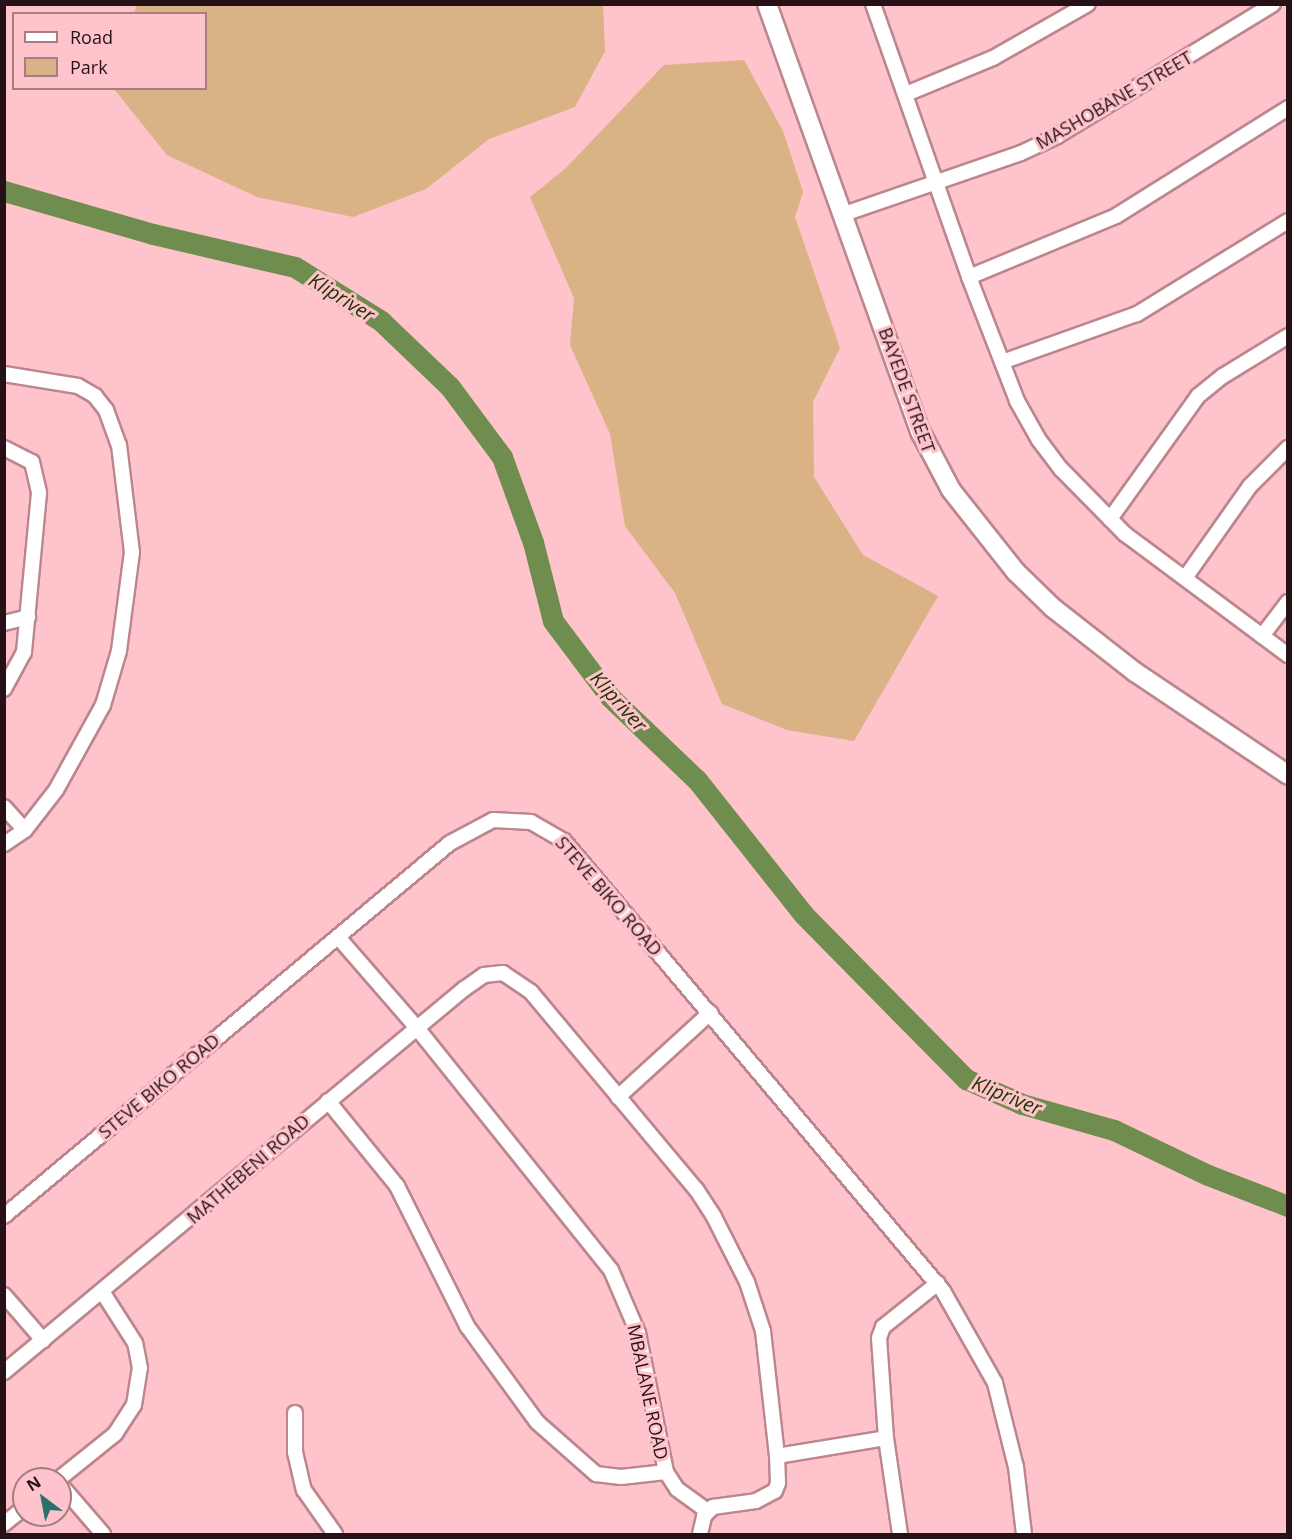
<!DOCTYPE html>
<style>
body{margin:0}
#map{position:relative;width:1292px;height:1539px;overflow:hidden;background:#fec3cb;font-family:"Open Sans",sans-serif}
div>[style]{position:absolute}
.green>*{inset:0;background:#d9b286}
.river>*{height:21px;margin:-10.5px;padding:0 10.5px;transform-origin:10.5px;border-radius:10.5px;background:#6f8d4e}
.roads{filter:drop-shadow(2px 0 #bc868e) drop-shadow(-2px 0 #bc868e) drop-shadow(0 2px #bc868e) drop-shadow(0 -2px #bc868e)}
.street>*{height:14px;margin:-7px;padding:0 7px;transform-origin:7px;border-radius:7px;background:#fff}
.secondary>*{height:18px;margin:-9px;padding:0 9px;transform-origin:9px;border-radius:9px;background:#fff}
span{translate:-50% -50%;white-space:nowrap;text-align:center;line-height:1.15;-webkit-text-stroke:6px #fec3cb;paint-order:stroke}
.street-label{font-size:18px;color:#261216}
.water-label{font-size:20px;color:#233706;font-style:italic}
.frame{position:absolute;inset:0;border:6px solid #261216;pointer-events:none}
.legend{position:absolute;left:12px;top:12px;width:195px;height:78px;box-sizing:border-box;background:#fec3cb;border:2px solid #a87c83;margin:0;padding:8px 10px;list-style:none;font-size:18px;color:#261216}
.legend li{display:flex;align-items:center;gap:12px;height:30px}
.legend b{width:30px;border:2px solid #a87c83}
.north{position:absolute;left:12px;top:1467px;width:60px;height:60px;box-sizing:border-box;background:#fec3cb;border:2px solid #a87c83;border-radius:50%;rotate:328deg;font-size:16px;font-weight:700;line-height:24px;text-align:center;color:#261216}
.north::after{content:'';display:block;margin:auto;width:21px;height:27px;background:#28726d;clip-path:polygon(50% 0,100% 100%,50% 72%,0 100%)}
</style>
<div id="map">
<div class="green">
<div style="clip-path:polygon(137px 5px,603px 5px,605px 51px,575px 107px,489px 139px,426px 189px,353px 217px,257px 197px,167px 155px,114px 89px,206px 88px,206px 14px,134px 13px)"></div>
<div style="clip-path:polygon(744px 60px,783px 131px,803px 192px,795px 217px,840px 348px,813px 402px,814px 477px,863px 555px,938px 596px,854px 741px,787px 730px,722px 704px,675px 593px,625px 526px,610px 434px,570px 345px,574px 298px,530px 197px,566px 168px,664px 65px)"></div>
</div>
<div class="river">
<div style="left:4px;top:191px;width:155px;rotate:16.1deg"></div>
<div style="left:153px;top:234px;width:146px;rotate:13.1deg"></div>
<div style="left:295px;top:267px;width:102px;rotate:32.1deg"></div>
<div style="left:381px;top:321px;width:95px;rotate:43.7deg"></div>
<div style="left:450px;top:387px;width:87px;rotate:53.4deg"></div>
<div style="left:502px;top:457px;width:90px;rotate:70deg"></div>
<div style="left:533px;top:542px;width:81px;rotate:75.8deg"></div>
<div style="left:553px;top:621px;width:95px;rotate:53.1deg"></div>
<div style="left:610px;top:697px;width:120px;rotate:43.7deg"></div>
<div style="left:697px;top:780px;width:172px;rotate:51.6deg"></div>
<div style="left:804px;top:915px;width:231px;rotate:45.4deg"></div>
<div style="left:966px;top:1079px;width:61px;rotate:24.1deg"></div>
<div style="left:1022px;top:1104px;width:96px;rotate:15.8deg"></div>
<div style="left:1114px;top:1130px;width:104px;rotate:25.6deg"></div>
<div style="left:1208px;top:1175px;width:86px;rotate:21.2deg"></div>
</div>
<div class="roads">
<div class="street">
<div style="left:873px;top:4px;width:289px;rotate:70.6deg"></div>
<div style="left:969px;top:277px;width:133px;rotate:68.8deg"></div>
<div style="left:1017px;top:401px;width:45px;rotate:60.6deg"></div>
<div style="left:1039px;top:440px;width:38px;rotate:53deg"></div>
<div style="left:1062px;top:470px;width:90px;rotate:45.5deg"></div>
<div style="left:1125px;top:534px;width:203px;rotate:36.6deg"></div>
<div style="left:906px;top:94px;width:94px;rotate:-22.5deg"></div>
<div style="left:993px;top:58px;width:109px;rotate:-29.6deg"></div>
<div style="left:844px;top:214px;width:187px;rotate:-19deg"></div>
<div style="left:1021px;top:153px;width:40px;rotate:-25deg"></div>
<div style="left:1057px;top:136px;width:253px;rotate:-31.4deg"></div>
<div style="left:969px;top:277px;width:159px;rotate:-22.5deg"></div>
<div style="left:1116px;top:216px;width:203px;rotate:-32.1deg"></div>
<div style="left:1002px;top:362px;width:143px;rotate:-19.6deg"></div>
<div style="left:1137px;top:314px;width:177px;rotate:-31.6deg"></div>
<div style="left:4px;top:374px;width:75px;rotate:9.2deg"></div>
<div style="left:78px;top:386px;width:20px;rotate:30deg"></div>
<div style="left:95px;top:396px;width:18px;rotate:52deg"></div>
<div style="left:106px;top:410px;width:37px;rotate:70deg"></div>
<div style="left:119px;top:445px;width:108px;rotate:83.1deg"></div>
<div style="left:132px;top:552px;width:100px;rotate:97.5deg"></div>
<div style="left:119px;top:651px;width:56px;rotate:106.5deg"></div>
<div style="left:103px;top:705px;width:97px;rotate:118.9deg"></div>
<div style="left:56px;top:790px;width:51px;rotate:127.8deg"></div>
<div style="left:25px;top:830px;width:25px;rotate:146deg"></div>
<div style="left:4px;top:448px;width:31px;rotate:27deg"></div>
<div style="left:32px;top:462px;width:32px;rotate:77deg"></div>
<div style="left:39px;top:493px;width:160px;rotate:95.4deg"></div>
<div style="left:24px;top:652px;width:42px;rotate:118.4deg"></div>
<div style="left:1110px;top:519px;width:151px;rotate:-54.4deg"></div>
<div style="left:1198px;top:396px;width:32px;rotate:-39deg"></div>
<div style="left:1223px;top:376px;width:76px;rotate:-31.6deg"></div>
<div style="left:1185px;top:578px;width:113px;rotate:-54.8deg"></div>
<div style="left:1250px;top:486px;width:54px;rotate:-45deg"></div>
<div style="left:4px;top:623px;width:25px;rotate:-14deg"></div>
<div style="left:1262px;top:636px;width:43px;rotate:-52.6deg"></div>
<div style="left:4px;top:807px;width:31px;rotate:48deg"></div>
<div style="left:338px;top:937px;width:121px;rotate:49deg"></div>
<div style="left:417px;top:1028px;width:310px;rotate:51.3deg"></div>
<div style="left:611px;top:1270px;width:69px;rotate:66.8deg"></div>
<div style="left:638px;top:1333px;width:142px;rotate:78.6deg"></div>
<div style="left:666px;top:1472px;width:20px;rotate:57deg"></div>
<div style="left:677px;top:1489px;width:37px;rotate:36deg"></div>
<div style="left:618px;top:1097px;width:125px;rotate:-42.4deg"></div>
<div style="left:328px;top:1101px;width:109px;rotate:50.9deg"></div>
<div style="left:397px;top:1186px;width:157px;rotate:63.4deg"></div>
<div style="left:467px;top:1326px;width:119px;rotate:53.9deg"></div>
<div style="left:537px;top:1422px;width:79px;rotate:41.4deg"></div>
<div style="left:596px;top:1474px;width:25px;rotate:7deg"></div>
<div style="left:621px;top:1477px;width:45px;rotate:-6.3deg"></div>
<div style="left:4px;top:1216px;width:581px;rotate:-39.91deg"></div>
<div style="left:450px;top:843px;width:49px;rotate:-28.1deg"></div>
<div style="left:493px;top:820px;width:38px;rotate:3deg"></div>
<div style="left:531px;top:822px;width:38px;rotate:30deg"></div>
<div style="left:564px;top:841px;width:588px;rotate:49.9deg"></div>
<div style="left:943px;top:1291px;width:106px;rotate:60.5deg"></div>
<div style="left:995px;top:1383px;width:87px;rotate:76deg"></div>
<div style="left:1016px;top:1467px;width:67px;rotate:83.2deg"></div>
<div style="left:4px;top:1295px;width:60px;rotate:49.1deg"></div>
<div style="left:4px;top:1372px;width:599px;rotate:-39.78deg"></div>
<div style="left:464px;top:989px;width:24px;rotate:-35deg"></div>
<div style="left:484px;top:975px;width:19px;rotate:-6deg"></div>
<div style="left:503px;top:973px;width:34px;rotate:34deg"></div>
<div style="left:531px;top:992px;width:257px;rotate:50.1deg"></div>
<div style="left:696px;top:1189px;width:33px;rotate:57deg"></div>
<div style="left:714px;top:1217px;width:73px;rotate:63.1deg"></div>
<div style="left:747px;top:1282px;width:52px;rotate:71.9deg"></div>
<div style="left:763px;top:1331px;width:126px;rotate:83.6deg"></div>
<div style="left:295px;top:1413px;width:39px;rotate:90deg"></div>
<div style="left:295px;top:1452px;width:39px;rotate:77deg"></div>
<div style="left:304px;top:1490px;width:54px;rotate:54.8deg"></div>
<div style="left:59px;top:1479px;width:72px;rotate:-38.8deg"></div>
<div style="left:115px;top:1434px;width:35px;rotate:-57deg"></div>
<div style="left:134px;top:1405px;width:37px;rotate:-81deg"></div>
<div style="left:140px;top:1368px;width:25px;rotate:-101deg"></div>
<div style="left:135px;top:1343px;width:59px;rotate:-122.6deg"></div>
<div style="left:60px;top:1484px;width:66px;rotate:49.3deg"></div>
<div style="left:4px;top:1524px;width:26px;rotate:-39deg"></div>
<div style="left:700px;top:1534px;width:18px;rotate:-77deg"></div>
<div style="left:704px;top:1516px;width:13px;rotate:-45deg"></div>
<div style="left:713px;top:1507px;width:43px;rotate:-7.9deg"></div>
<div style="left:756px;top:1501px;width:21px;rotate:-28deg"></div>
<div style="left:775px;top:1491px;width:9px;rotate:-69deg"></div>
<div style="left:778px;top:1483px;width:27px;rotate:-92deg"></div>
<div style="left:777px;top:1456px;width:110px;rotate:-9.4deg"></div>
<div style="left:900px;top:1534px;width:97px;rotate:-98.3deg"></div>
<div style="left:886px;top:1438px;width:100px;rotate:-94deg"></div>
<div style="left:879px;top:1338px;width:12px;rotate:-70deg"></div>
<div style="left:883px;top:1327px;width:70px;rotate:-38.7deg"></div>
</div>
<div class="secondary">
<div style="left:767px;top:4px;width:456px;rotate:70.3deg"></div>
<div style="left:921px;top:433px;width:64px;rotate:62.2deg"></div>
<div style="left:951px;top:490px;width:105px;rotate:51.6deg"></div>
<div style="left:1016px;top:572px;width:52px;rotate:44.2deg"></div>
<div style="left:1053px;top:608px;width:104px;rotate:38deg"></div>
<div style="left:1135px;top:672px;width:184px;rotate:33.9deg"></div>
</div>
</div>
<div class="street-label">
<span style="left:1114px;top:100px;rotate:-30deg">MASHOBANE STREET</span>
<span style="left:907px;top:390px;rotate:70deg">BAYEDE STREET</span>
<span style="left:609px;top:896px;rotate:49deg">STEVE BIKO ROAD</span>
<span style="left:159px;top:1086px;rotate:-40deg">STEVE BIKO ROAD</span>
<span style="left:248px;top:1169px;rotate:-41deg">MATHEBENI ROAD</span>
<span style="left:648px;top:1392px;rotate:78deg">MBALANE ROAD</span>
</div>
<div class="water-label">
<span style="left:342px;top:297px;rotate:32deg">Klipriver</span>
<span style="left:619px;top:701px;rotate:48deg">Klipriver</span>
<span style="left:1007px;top:1095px;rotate:22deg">Klipriver</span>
</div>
<div class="frame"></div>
<ul class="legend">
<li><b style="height:8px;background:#fff"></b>Road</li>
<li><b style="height:16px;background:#d9b286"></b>Park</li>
</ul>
<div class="north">N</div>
</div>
